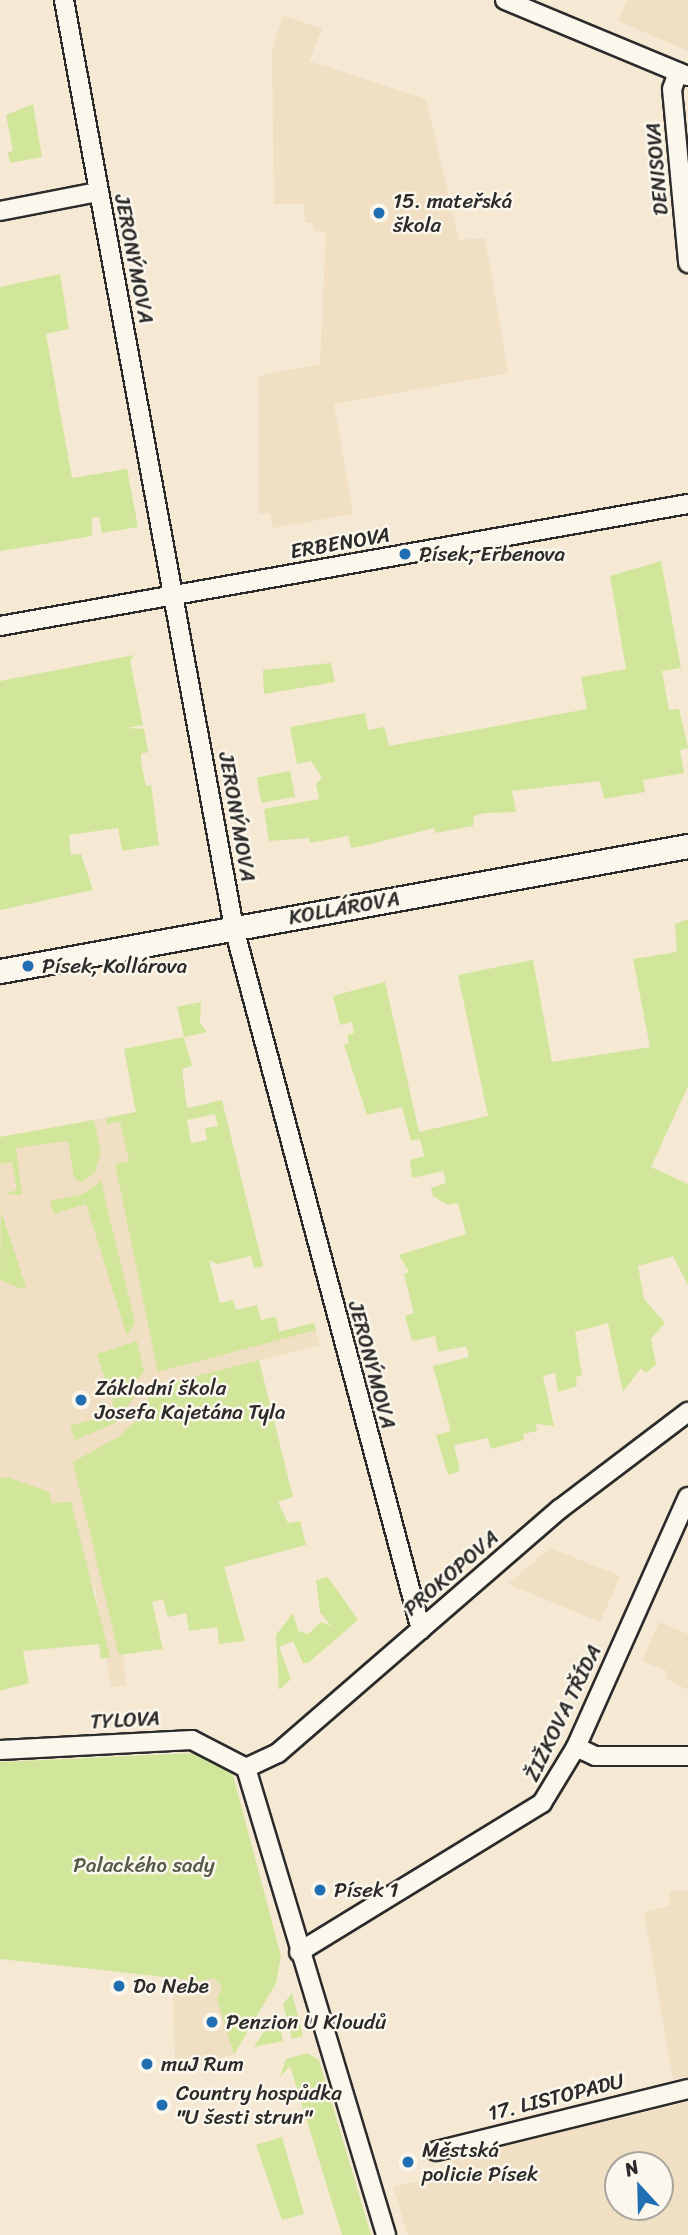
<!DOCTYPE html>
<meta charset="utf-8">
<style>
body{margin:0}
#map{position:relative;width:688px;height:2235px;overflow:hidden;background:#f5e9d3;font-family:Sriracha,sans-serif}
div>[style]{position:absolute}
.built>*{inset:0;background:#f0dfc2}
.green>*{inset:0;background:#d1e69b;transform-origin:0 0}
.roads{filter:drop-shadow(2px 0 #2b2b2b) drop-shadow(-2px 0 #2b2b2b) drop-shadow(0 2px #2b2b2b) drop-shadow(0 -2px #2b2b2b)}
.minor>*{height:18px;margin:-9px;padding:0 9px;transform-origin:9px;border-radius:9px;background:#fbf7ec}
.major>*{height:23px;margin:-11.5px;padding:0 11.5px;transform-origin:11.5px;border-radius:11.5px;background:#fbf7ec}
.dots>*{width:19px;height:19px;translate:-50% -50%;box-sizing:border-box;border:4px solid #fbf7ec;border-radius:50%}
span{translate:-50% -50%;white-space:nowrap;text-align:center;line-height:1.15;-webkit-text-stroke:5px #fbf7ec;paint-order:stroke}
.street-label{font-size:21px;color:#2b2b2b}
.poi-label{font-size:21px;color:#2b2b2b}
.left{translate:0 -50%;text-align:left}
.park-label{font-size:21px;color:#545a47}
.north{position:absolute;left:604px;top:2151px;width:70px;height:70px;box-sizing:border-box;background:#fbf7ec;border:2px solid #a8a59f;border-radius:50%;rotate:338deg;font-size:19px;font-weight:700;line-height:28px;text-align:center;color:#2b2b2b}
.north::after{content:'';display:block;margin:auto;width:24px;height:32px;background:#1f6fb2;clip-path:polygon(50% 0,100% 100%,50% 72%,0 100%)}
</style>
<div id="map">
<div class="built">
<div style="clip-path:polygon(627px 0,688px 0,688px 51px,618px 21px)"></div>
<div style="clip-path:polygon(283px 15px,322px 29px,309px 61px,426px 99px,459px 240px,485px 238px,508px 373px,334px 404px,353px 514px,273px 528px,270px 513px,259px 514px,258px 376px,320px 364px,326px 232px,313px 231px,313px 223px,305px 222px,304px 204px,274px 204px,272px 51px)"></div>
<div style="clip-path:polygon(136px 1112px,165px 1289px,279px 1332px,314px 1323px,320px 1345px,172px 1383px,129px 1587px,123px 1655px,126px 1685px,111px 1687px,95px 1587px,0 1560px,0 1137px)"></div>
<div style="clip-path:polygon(550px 1548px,620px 1576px,600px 1622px,508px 1584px)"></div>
<div style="clip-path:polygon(659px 1622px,688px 1634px,688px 1690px,665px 1678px,667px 1671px,642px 1661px)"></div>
<div style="clip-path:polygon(688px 1890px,688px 2076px,673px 2079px,644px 1912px,670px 1906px,669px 1891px)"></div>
<div style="clip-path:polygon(211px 1977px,222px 1987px,217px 1999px,234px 2055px,175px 2067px,173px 1978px)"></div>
<div style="clip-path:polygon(evenodd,688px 2102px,688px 2235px,408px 2235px,393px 2187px,457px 2172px,453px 2159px,477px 2152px,688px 2102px,618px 2165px,660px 2165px,660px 2207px,618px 2207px,618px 2165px)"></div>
</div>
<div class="green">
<div style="clip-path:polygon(33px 104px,42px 157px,10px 163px,8px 152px,13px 151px,6px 115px)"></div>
<div style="clip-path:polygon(60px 274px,69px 329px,46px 334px,72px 478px,127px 469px,138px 527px,102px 533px,99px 517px,92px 518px,92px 536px,0 551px,0 287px)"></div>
<div style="clip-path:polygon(661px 561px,681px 668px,662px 671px,669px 710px,679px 709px,688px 748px,680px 750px,684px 773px,643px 780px,645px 792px,604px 799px,600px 781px,512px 791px,516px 812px,484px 813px,474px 816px,473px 826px,435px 833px,434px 828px,363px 846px,351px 848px,348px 836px,310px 843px,309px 838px,269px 841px,264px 809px,319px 799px,316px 784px,322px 778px,311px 761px,297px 764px,290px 727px,365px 713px,368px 730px,384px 727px,389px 746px,587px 709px,581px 677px,626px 669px,610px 576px)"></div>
<div style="clip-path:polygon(134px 655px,130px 661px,143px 725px,127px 728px,144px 729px,148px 752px,141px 754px,141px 762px,146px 786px,151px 785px,159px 845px,122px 851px,118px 828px,69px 835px,71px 855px,81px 854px,93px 890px,0 910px,0 681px)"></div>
<div style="clip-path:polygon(331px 663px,335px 682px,264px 694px,263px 670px)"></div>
<div style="left:290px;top:771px;width:26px;height:34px;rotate:79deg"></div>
<div style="clip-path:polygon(688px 919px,688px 1086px,651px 1167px,688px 1184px,688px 1285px,673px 1256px,638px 1266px,644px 1299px,665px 1323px,651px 1339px,656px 1365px,646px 1373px,641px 1368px,623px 1392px,608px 1323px,575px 1332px,582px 1375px,576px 1377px,577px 1386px,558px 1392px,555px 1373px,543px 1376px,554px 1426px,536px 1424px,537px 1431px,523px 1434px,524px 1440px,491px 1449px,488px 1438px,454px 1445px,460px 1471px,448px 1475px,436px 1435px,451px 1431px,433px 1366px,469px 1357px,466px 1346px,438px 1352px,435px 1336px,412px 1341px,405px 1316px,414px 1313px,404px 1274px,409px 1272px,399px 1255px,466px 1234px,458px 1203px,448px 1205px,433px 1196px,431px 1188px,446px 1183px,443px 1171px,412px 1178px,410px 1160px,424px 1156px,420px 1139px,411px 1141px,402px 1107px,367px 1115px,344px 1045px,349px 1043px,347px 1035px,354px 1033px,352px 1022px,340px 1025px,333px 996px,385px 982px,419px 1132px,488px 1116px,458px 975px,533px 960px,552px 1062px,650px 1047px,633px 959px,677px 952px,675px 924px)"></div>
<div style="clip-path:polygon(evenodd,201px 1002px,200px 1023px,207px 1032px,184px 1037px,192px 1066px,182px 1069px,186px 1101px,188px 1108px,222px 1100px,263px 1266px,254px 1268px,251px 1256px,217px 1264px,209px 1260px,220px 1303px,233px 1300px,236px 1310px,257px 1305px,261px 1320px,276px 1317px,279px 1332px,314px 1323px,316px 1330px,158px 1372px,115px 1164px,129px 1161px,120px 1122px,106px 1124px,106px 1118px,136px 1112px,124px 1049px,184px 1037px,177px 1007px,201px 1002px,215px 1114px,218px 1126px,205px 1128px,207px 1140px,191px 1143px,187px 1120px,215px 1114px)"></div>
<div style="clip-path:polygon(94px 1120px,101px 1151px,95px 1172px,81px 1183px,74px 1177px,68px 1141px,16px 1148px,22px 1195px,4px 1194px,17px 1190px,12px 1162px,0 1164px,0 1137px)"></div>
<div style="clip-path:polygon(101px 1181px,135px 1323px,127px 1336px,86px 1204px,54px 1214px,50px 1201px,83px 1194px)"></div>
<div style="clip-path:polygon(1px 1211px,26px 1287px,22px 1289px,0 1280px)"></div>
<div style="clip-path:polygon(137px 1341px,144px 1371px,137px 1381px,108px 1389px,97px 1354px)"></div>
<div style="clip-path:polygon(259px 1360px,293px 1497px,278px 1502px,288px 1523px,300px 1521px,306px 1545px,224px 1567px,245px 1641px,219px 1644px,217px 1627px,189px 1631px,186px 1613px,168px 1617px,163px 1599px,152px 1602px,163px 1649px,119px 1655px,73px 1462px,120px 1436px,138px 1419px,154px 1387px)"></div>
<div style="clip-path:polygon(139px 1391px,115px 1423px,75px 1440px,70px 1426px,114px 1413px,112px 1399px)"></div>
<div style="clip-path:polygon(7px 1477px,49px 1492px,52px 1503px,71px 1502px,110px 1657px,101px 1659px,99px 1644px,23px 1651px,29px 1683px,0 1691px,0 1479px)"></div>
<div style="clip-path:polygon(328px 1577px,358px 1620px,308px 1663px,303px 1663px,293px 1641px,279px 1647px,291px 1679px,279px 1690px,276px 1635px,293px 1613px,298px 1631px,308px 1634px,321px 1622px,331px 1626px,320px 1612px,316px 1580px)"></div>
<div style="clip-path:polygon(195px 1753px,232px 1771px,281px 1956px,276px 1983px,234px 2055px,217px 1999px,222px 1987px,213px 1978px,202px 1981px,0 1959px,0 1762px)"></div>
<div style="clip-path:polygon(292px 1993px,303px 2036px,292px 2039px,283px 2004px)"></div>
<div style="clip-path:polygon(277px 2011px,283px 2041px,254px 2047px)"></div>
<div style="clip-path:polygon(307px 2053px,319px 2060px,371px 2235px,342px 2235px,290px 2066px,280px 2077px,286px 2059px)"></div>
<div style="clip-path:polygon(282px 2137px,304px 2214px,282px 2220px,256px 2145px)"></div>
</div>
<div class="roads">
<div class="minor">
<div style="left:64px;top:0;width:943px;rotate:79.62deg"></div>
<div style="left:234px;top:928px;width:726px;rotate:75.08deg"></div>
<div style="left:505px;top:0;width:198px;rotate:22.6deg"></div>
<div style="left:678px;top:72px;width:18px;rotate:109deg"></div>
<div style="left:672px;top:89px;width:175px;rotate:84.7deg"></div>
<div style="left:0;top:211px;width:100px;rotate:-11deg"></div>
<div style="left:0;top:626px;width:699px;rotate:-10.06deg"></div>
<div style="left:576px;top:1747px;width:21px;rotate:25deg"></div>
<div style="left:595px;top:1756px;width:93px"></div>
<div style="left:0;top:1750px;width:192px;rotate:-3deg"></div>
<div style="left:192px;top:1740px;width:61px;rotate:27.4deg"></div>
<div style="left:246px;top:1768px;width:35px;rotate:-25deg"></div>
<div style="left:278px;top:1753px;width:373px;rotate:-40.9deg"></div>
<div style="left:560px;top:1509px;width:161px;rotate:-37.2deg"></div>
<div style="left:246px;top:1768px;width:488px;rotate:73.3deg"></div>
<div style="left:299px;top:1952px;width:285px;rotate:-31.5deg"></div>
<div style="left:542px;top:1803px;width:66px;rotate:-58.7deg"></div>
<div style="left:576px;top:1747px;width:274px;rotate:-65.9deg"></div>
<div style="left:436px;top:2151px;width:260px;rotate:-13.8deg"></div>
</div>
<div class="major">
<div style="left:0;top:971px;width:699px;rotate:-10.3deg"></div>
</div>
</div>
<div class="dots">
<div style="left:379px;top:213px;background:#1f6fb2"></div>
<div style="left:405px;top:554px;background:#1f6fb2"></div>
<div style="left:28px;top:966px;background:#1f6fb2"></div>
<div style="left:81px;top:1400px;background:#1f6fb2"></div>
<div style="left:320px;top:1890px;background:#1f6fb2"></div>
<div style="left:119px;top:1986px;background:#1f6fb2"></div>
<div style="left:212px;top:2022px;background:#1f6fb2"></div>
<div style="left:147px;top:2064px;background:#1f6fb2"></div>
<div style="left:162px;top:2105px;background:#1f6fb2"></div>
<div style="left:408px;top:2162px;background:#1f6fb2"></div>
</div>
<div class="street-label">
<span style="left:657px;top:169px;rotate:-95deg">DENISOVA</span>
<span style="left:134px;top:259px;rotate:79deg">JERONÝMOVA</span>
<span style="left:340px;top:543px;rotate:-10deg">ERBENOVA</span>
<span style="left:237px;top:817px;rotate:80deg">JERONÝMOVA</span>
<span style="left:344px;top:908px;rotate:-10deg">KOLLÁROVA</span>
<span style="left:372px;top:1365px;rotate:75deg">JERONÝMOVA</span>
<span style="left:451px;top:1573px;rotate:-41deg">PROKOPOVA</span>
<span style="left:563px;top:1713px;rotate:-64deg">ŽIŽKOVA TŘÍDA</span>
<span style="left:125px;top:1720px;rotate:-3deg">TYLOVA</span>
<span style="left:556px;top:2097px;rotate:-14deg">17. LISTOPADU</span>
</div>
<div class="poi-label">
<span class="left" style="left:393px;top:213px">15. mateřská<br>škola</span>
<span class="left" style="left:419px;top:554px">Písek, Erbenova</span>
<span class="left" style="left:42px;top:966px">Písek, Kollárova</span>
<span class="left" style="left:95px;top:1400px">Základní škola<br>Josefa Kajetána Tyla</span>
<span class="left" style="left:334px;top:1890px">Písek 1</span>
<span class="left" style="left:133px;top:1986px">Do Nebe</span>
<span class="left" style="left:226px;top:2022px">Penzion U Kloudů</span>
<span class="left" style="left:161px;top:2064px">muJ Rum</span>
<span class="left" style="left:176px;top:2105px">Country hospůdka<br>"U šesti strun"</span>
<span class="left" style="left:422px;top:2162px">Městská<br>policie Písek</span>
</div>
<div class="park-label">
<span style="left:144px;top:1865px">Palackého sady</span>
</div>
<div class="north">N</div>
</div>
